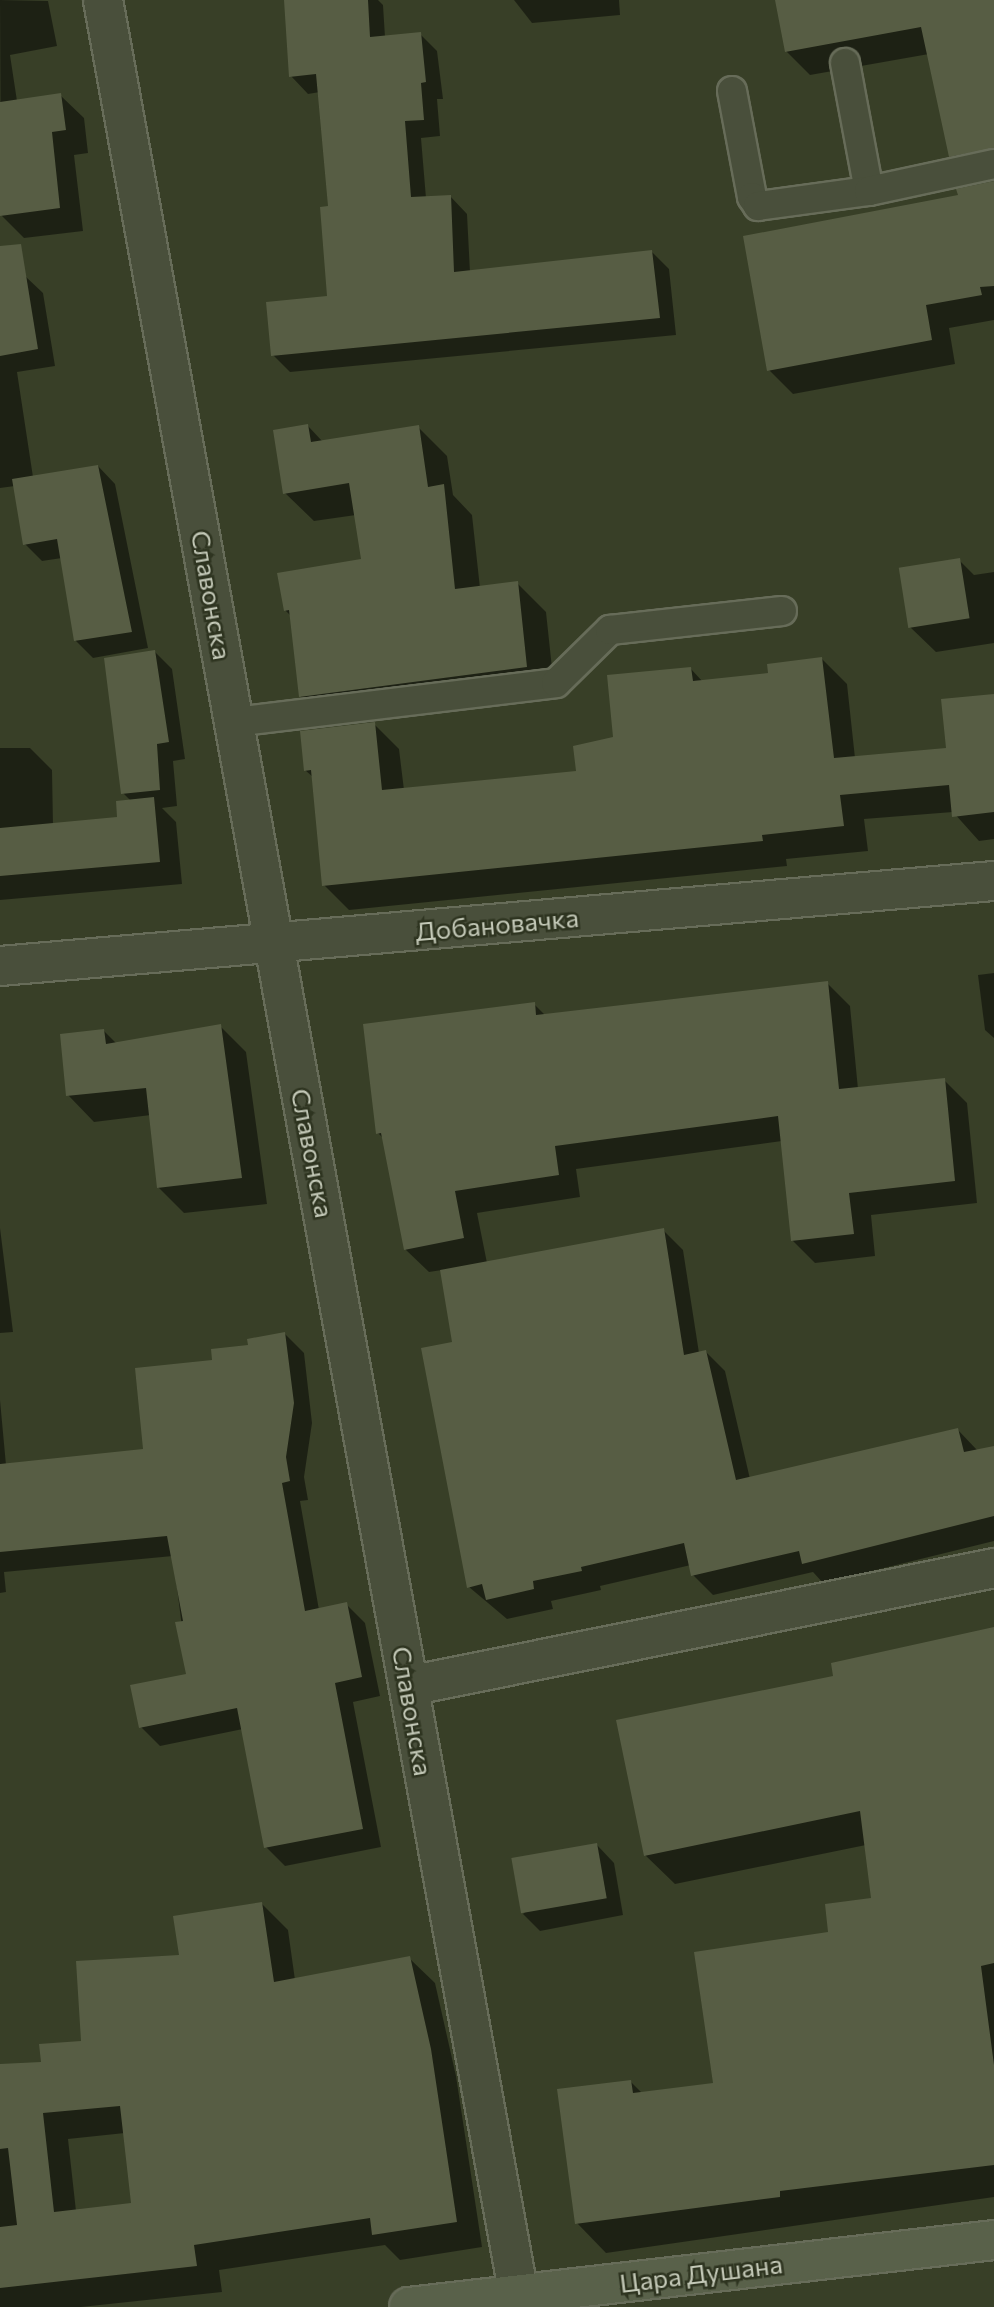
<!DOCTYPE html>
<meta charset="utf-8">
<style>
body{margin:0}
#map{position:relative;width:994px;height:2307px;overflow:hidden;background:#383f27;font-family:Commissioner,sans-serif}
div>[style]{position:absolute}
.shadow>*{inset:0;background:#0007}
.building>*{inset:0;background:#575d44;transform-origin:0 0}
.roads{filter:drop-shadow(2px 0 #676c59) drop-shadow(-2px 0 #676c59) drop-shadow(0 2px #676c59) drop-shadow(0 -2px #676c59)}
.service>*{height:28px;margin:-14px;padding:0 14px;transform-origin:14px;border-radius:14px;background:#494f3b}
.minor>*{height:38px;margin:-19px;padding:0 19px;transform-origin:19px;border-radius:19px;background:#494f3b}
.secondary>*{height:38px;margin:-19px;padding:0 19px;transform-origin:19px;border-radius:19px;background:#59614a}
span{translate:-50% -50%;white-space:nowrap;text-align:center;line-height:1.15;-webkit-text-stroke:5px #2e3420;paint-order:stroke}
.street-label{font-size:26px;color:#c4c9b8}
</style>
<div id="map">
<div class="shadow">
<div style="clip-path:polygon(0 0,48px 1px,57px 46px,10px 55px,17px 101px,60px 95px,84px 118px,88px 153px,74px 155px,83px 231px,24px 238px,1px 215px)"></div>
<div style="clip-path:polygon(285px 0,378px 0,383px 5px,385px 37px,420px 34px,437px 51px,443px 99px,437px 99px,440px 136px,421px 138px,426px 198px,450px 196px,467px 214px,470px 272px,651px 251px,669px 269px,676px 335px,290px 372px,273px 355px,329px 297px,330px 208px,320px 92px,308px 94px,291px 76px)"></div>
<div style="clip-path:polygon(514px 0,619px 0,620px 15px,532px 23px)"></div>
<div style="clip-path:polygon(777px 0,994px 0,994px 176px,975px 180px,951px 156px,929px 54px,810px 75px,786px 51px)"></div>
<div style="clip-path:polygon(994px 181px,994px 320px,949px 328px,955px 364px,793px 394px,769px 370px,960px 197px)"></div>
<div style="clip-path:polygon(25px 276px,43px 293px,55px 366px,17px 372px,33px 477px,98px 466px,115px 484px,148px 648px,93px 658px,76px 641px,62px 558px,42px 561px,25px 544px,15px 486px,0 488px,0 280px)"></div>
<div style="clip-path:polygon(308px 426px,323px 442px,418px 427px,447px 456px,453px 495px,472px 515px,480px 588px,517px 583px,546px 612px,555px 696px,330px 725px,301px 697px,292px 617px,285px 610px,363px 561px,356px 515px,314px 521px,285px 493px)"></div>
<div style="clip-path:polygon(959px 560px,974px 575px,994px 572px,994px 643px,936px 652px,910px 627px)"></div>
<div style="clip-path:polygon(155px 652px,172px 669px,185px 759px,173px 761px,177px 806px,162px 808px,176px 822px,182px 884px,0 900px,0 748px,30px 748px,52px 770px,53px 825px,119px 819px,131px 801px,123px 793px)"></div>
<div style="clip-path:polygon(822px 659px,847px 684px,855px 758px,947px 750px,994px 696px,994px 839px,979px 841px,953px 812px,864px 819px,868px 851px,786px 859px,787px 866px,349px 910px,324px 885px,314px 778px,305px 770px,374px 724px,399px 749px,404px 790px,577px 772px,691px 669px,703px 682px,770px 674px)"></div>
<div style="clip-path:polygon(994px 973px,994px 1038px,985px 1030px,978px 975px)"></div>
<div style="clip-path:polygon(827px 983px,850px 1006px,858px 1089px,944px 1080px,967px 1103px,977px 1203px,871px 1215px,875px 1256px,815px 1263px,792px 1240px,782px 1141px,576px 1169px,580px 1197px,477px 1213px,487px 1263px,663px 1230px,683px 1250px,699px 1353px,706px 1352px,725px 1371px,750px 1479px,958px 1430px,977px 1450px,994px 1448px,994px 1541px,823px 1583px,813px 1572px,713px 1595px,693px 1575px,691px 1565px,600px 1586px,601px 1590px,551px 1601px,553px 1609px,507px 1619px,469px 1587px,454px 1343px,442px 1270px,429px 1272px,406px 1250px,384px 1139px,378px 1133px,534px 1004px,546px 1016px)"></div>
<div style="clip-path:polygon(220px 1026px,246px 1052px,267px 1204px,184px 1213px,158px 1187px,151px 1115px,94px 1122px,68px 1095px,104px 1031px,117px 1044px)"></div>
<div style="clip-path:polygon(0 1228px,13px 1332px,0 1333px)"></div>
<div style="clip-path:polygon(285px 1334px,304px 1353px,312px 1423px,304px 1477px,308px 1500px,300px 1501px,319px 1610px,346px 1604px,365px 1623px,380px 1696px,353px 1702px,381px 1847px,285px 1866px,266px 1847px,243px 1729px,160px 1746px,141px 1727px,188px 1675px,173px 1556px,4px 1572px,6px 1592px,0 1593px,0 1400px,6px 1465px,145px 1451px,214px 1362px)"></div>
<div style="clip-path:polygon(994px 1629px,994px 2197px,606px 2253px,577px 2223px,630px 2081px,643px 2094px,715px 2085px,830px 1934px,872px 1900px,866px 1845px,675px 1884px,645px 1855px,836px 1677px)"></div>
<div style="clip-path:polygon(597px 1845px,614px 1863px,623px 1915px,540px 1931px,523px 1914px)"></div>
<div style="clip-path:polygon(evenodd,262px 1904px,288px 1930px,295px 1980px,409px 1958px,435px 1983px,456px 2076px,482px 2247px,400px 2260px,385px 2245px,219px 2270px,222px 2292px,81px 2307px,0 2307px,0 2066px,43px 2063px,83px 2042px,181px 1956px,262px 1904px,125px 2133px,133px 2205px,76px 2211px,68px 2139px,125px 2133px)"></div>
</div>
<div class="building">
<div style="clip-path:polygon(284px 0,368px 0,370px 37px,421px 32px,426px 82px,421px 83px,424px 120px,405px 121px,411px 197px,451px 195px,454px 272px,652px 250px,660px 318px,271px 356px,266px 302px,327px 296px,320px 207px,328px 206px,316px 74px,289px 77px)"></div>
<div style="clip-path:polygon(775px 0,994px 0,994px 148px,949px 157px,921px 27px,785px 52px)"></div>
<div style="clip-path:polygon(61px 93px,66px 130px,52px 132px,60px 208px,0 216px,0 102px)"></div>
<div style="clip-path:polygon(994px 181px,994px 286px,980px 287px,982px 295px,926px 305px,932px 340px,767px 371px,743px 236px,958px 195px,956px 189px)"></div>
<div style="clip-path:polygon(21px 244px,38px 349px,0 356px,0 246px)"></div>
<div style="clip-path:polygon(308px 424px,311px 442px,419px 425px,428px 487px,444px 484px,455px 589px,518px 581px,527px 667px,299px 697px,289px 610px,284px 611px,277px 573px,361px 559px,349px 483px,283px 494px,273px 430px)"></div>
<div style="clip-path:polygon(98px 465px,132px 632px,74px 641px,57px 539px,23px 545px,12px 479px)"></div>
<div style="left:960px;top:558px;width:61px;height:62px;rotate:81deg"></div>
<div style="clip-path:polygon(155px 650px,169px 742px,157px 744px,160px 790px,121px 794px,104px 658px)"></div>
<div style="clip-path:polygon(822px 657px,834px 758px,946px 748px,941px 699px,994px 694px,994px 812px,952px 817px,949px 785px,840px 795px,844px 826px,762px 835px,763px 841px,322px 886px,311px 770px,304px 771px,300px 731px,375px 722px,382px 790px,576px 771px,573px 746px,613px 737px,607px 675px,691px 667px,693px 681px,768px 673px,767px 664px)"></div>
<div style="clip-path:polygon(154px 797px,160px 862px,0 876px,0 828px,117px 817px,116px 801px)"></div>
<div style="clip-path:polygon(828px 981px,839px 1089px,945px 1078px,955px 1181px,849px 1193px,854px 1234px,791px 1241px,778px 1116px,555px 1146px,559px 1175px,455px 1191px,464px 1238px,404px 1250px,381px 1133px,376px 1134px,363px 1024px,535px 1002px,536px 1015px)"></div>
<div style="clip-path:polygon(221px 1024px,242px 1178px,157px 1188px,146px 1088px,66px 1096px,60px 1034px,104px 1029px,106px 1044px)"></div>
<div style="clip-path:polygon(664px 1228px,684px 1355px,706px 1350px,736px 1480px,958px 1428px,964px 1452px,994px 1446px,994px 1516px,802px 1564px,799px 1551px,691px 1576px,684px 1543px,581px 1567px,582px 1571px,533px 1581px,534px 1589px,486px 1600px,482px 1584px,467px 1588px,421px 1348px,452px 1342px,440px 1270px)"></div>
<div style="clip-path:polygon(285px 1332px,294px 1403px,286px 1457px,290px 1481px,282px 1483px,305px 1611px,347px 1602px,362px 1677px,335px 1683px,363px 1829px,264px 1848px,237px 1708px,139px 1728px,130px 1685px,186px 1674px,175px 1622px,183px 1621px,167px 1536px,0 1552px,0 1464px,143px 1449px,135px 1368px,212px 1360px,211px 1349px,248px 1345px,247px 1339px)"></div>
<div style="clip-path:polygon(994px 1627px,994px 1963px,981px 1966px,994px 2065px,994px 2165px,780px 2191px,780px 2197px,575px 2224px,557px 2089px,631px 2080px,633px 2093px,713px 2083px,694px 1952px,828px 1932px,825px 1904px,871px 1898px,860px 1811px,644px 1856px,616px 1720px,833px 1676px,831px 1663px)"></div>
<div style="left:597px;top:1843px;width:56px;height:87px;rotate:80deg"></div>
<div style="clip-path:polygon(evenodd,262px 1902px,274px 1982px,410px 1956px,431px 2049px,457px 2222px,372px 2235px,370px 2218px,194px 2245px,197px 2266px,0 2288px,0 2227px,17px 2225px,8px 2148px,0 2149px,0 2064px,41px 2062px,39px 2044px,81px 2041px,76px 1961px,179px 1955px,173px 1916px,262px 1902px,120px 2106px,131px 2203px,54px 2212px,43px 2113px,120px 2106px)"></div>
</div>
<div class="roads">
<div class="service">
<div style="left:845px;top:63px;width:130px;rotate:79.4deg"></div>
<div style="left:732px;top:91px;width:108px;rotate:79.3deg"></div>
<div style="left:752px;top:197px;width:11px;rotate:56deg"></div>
<div style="left:758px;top:206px;width:112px;rotate:-7.7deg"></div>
<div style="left:869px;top:191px;width:128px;rotate:-12.2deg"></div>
<div style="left:235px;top:722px;width:323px;rotate:-6.9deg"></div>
<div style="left:556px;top:683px;width:76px;rotate:-44.5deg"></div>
<div style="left:610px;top:630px;width:173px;rotate:-6.3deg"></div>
</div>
<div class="minor">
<div style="left:103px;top:0;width:2345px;rotate:79.73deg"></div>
<div style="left:0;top:966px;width:998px;rotate:-4.89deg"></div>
<div style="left:409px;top:1686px;width:597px;rotate:-11.4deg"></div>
</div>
<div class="secondary">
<div style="left:409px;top:2307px;width:589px;rotate:-6.53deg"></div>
</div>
</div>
<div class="street-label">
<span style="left:212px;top:595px;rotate:80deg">Славонска</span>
<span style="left:497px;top:924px;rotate:-5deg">Добановачка</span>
<span style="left:313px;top:1153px;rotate:79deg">Славонска</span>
<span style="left:413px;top:1711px;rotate:80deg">Славонска</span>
<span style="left:701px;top:2273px;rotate:-7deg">Цара Душана</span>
</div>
</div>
